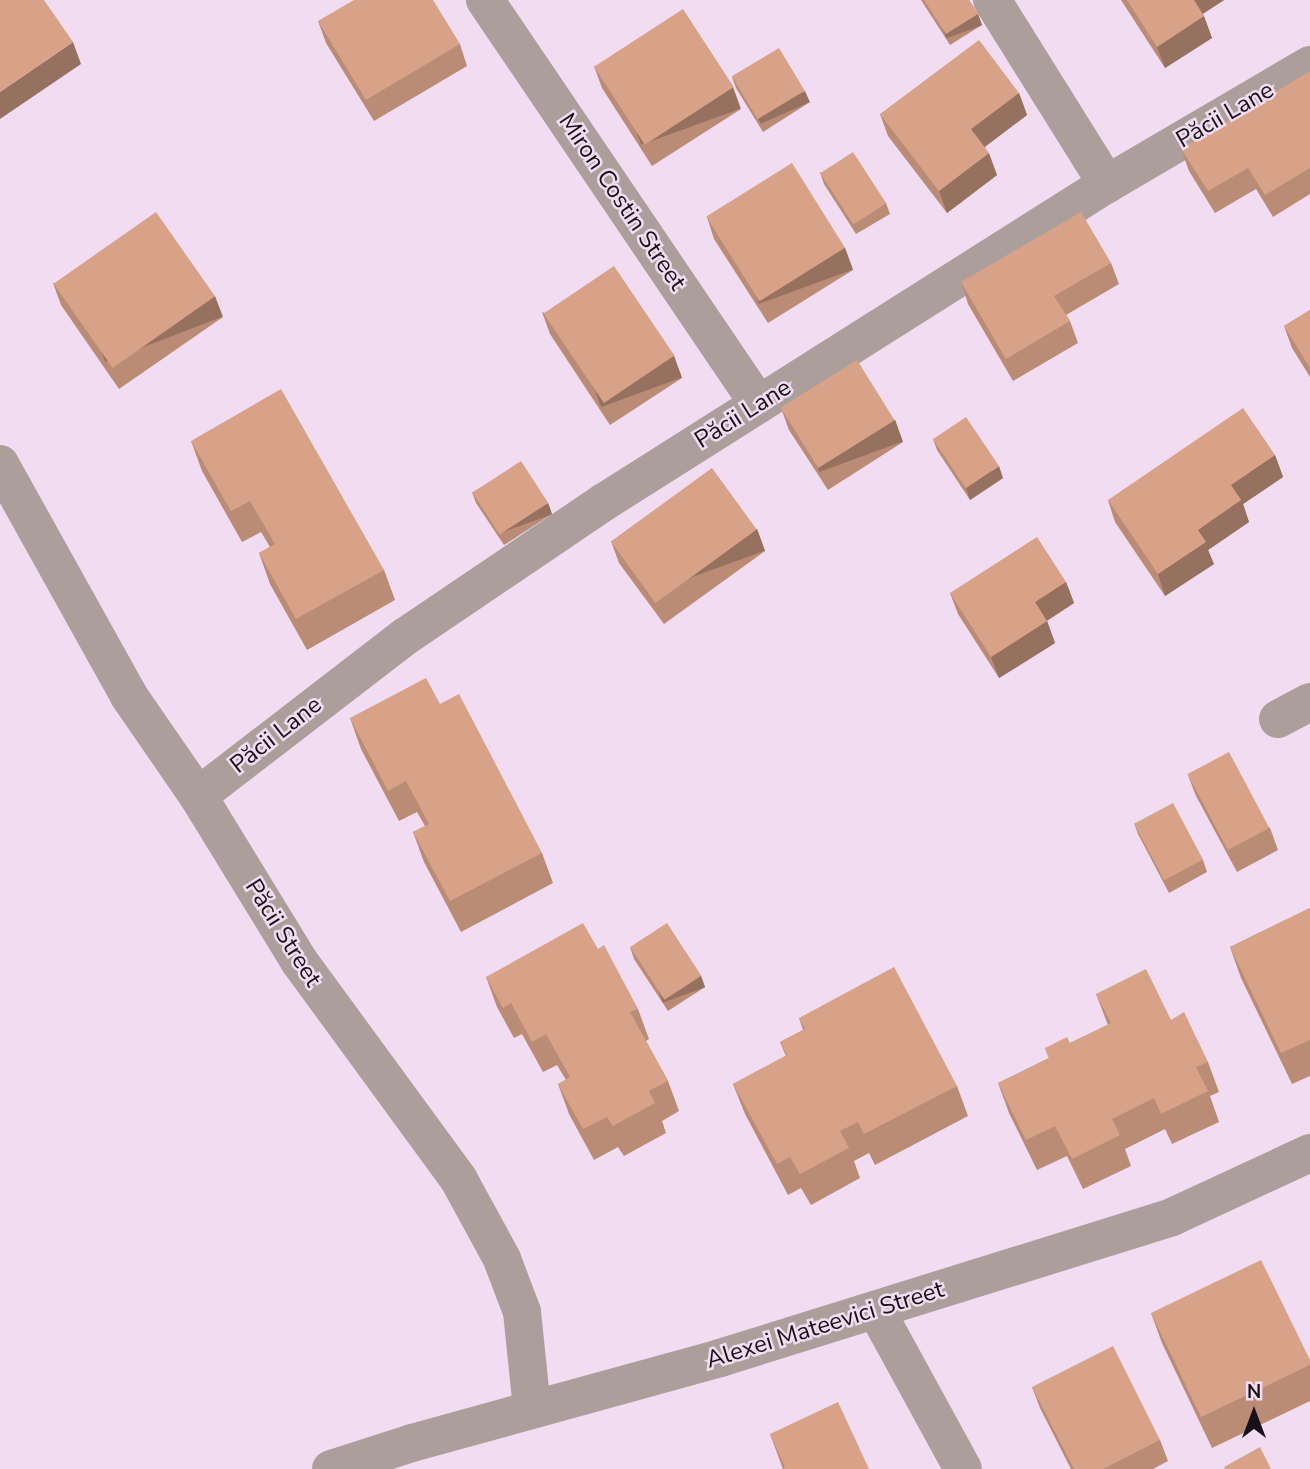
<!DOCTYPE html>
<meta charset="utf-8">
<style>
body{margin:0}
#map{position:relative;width:1310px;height:1469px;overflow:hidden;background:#f1dcf1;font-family:"Nunito Sans",sans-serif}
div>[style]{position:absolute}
.minor>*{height:38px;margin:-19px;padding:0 19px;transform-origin:19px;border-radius:19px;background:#ac9f9b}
.wall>*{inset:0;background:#ba8b75}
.shaded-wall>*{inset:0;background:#97715f;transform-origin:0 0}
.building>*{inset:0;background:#d8a288;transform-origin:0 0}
span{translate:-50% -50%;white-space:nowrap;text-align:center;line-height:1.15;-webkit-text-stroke:5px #f1dcf1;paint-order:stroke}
.street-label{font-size:24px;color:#171017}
.north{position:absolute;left:1219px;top:1378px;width:70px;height:70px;-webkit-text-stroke:5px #f1dcf1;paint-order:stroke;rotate:0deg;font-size:19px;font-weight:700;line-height:28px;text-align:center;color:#171017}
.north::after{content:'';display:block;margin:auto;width:24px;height:32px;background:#171017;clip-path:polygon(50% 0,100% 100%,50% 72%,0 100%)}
</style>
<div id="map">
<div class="minor">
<div style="left:485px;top:0;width:488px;rotate:55.9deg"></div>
<div style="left:992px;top:0;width:217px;rotate:58deg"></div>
<div style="left:0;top:464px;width:265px;rotate:60.9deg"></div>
<div style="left:129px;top:696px;width:121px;rotate:55.4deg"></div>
<div style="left:198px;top:796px;width:193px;rotate:58.5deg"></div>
<div style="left:299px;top:961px;width:271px;rotate:53.8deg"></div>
<div style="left:459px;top:1180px;width:90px;rotate:61.4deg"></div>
<div style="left:502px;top:1259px;width:57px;rotate:69.3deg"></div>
<div style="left:522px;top:1312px;width:98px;rotate:84.1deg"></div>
<div style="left:1278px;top:719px;width:36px;rotate:-28deg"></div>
<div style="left:198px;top:796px;width:262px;rotate:-37.6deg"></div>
<div style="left:406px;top:636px;width:239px;rotate:-34.1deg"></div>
<div style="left:604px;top:502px;width:595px;rotate:-32.3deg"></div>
<div style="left:1107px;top:184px;width:235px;rotate:-30.4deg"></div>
<div style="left:876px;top:1310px;width:181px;rotate:61.3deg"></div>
<div style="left:331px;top:1469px;width:85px;rotate:-17.8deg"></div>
<div style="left:412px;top:1443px;width:320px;rotate:-15.4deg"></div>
<div style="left:720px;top:1358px;width:473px;rotate:-17.3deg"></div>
<div style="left:1172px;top:1217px;width:152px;rotate:-24.9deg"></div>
</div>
<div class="wall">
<div style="clip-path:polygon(921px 0,969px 0,978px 14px,982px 25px,950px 45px)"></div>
<div style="clip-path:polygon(1121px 0,1224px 0,1203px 14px,1212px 38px,1165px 68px)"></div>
<div style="clip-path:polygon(318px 21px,460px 44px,467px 66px,374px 121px,326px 43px)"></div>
<div style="clip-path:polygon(594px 66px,741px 109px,652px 166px,602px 88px)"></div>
<div style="clip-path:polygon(1310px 71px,1310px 194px,1273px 217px,1256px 189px,1215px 213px,1189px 171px,1181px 149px)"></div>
<div style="clip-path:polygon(732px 77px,810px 102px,763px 132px,736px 88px)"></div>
<div style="clip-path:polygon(1019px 93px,1027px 115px,985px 147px,997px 175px,947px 213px,888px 136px,880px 114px)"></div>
<div style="clip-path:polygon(820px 172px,886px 203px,890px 214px,856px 234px,824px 184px)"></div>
<div style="clip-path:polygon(707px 217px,845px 248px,853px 270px,768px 323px,714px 239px)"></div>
<div style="clip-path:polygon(1111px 263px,1119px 284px,1066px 315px,1070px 321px,1078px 343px,1013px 381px,968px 304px,961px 282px)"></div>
<div style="clip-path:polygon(53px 283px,223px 317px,119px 389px,61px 305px)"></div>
<div style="clip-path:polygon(1310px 310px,1310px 377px,1292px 348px,1284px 326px)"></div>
<div style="clip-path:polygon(542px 312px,674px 356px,682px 378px,610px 425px,550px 334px)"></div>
<div style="clip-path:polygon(781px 408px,895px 420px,903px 442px,828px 490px,789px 430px)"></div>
<div style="clip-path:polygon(933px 439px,1003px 478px,970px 500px,937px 450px)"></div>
<div style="clip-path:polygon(191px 441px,384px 570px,395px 600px,307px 650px,270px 584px,259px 553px,270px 547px,261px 532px,242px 542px,202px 471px)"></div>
<div style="clip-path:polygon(1275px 455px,1283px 477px,1243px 504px,1249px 522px,1208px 550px,1214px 564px,1165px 596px,1115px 522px,1108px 500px)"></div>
<div style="clip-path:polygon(472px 492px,548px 503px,552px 514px,504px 545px,476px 503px)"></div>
<div style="clip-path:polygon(757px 529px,765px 551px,664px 624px,619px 563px,611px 541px)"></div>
<div style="clip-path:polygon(1066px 582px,1074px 603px,1047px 621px,1055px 643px,999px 678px,958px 614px,950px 593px)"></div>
<div style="clip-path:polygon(440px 704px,542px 853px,553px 883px,461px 932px,424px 862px,413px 832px,425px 826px,417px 812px,399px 821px,361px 749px,350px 718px)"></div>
<div style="clip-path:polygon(1188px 775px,1270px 828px,1278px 850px,1237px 872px,1196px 796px)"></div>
<div style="clip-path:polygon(1134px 823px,1203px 860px,1207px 872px,1169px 893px,1138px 834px)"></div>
<div style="clip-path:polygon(1310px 908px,1310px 1076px,1292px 1084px,1241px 978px,1230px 947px)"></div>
<div style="clip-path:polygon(630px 947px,701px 976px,705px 987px,668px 1011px,634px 959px)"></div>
<div style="clip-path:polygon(598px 949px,638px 1009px,649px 1039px,646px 1041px,668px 1081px,679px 1111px,662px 1121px,666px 1133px,624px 1156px,618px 1147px,594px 1160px,569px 1114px,558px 1084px,566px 1080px,557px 1065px,543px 1072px,522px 1034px,514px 1038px,497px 1007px,486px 977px)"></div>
<div style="clip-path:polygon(1096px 994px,1171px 1020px,1208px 1062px,1219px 1092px,1210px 1096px,1219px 1122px,1172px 1144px,1165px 1129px,1125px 1149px,1131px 1166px,1083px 1189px,1067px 1156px,1037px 1170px,1009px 1113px,998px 1083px,1049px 1058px,1045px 1048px,1070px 1043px,1108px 1025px)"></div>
<div style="clip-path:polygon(799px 1018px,957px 1086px,968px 1116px,875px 1165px,869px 1153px,854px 1161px,860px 1178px,811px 1205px,801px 1188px,788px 1195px,745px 1114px,733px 1084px,786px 1056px,780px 1042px,803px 1030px)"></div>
<div style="clip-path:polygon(1151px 1313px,1310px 1360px,1310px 1401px,1212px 1448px,1162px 1343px)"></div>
<div style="clip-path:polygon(1032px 1387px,1160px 1440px,1168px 1461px,1153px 1469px,1071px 1469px,1040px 1408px)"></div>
<div style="clip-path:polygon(770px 1434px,869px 1469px,783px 1469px)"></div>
</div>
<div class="shaded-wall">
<div style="clip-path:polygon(1193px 0,1224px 0,1199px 16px)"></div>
<div style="left:978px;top:14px;width:12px;height:38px;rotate:70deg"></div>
<div style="clip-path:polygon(1204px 16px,1212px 38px,1165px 68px,1157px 47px)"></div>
<div style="clip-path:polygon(73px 42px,81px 64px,0 119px,0 92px)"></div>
<div style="left:733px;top:87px;width:23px;height:106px;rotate:70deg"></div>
<div style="left:805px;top:91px;width:12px;height:54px;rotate:66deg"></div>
<div style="clip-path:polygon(1019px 93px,1027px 115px,979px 151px,971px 129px)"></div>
<div style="clip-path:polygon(989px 153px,997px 175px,947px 213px,939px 191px)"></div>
<div style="left:845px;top:248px;width:23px;height:100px;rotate:70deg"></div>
<div style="left:215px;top:296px;width:22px;height:126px;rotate:69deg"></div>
<div style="left:674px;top:356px;width:23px;height:86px;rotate:70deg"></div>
<div style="left:895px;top:420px;width:23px;height:89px;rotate:70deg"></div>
<div style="clip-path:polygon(1275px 455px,1283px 477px,1243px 504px,1249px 522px,1208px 550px,1214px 564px,1165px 596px,1158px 574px,1198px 530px,1231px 485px)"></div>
<div style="clip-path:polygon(999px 466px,1003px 478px,970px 500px,966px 488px)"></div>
<div style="left:548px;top:503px;width:12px;height:57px;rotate:70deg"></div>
<div style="left:757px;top:529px;width:23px;height:125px;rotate:70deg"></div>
<div style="clip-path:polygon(1066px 582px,1074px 603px,1043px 623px,1035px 602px)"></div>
<div style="clip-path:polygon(1047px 621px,1055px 643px,999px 678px,991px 657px)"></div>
<div style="left:701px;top:976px;width:12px;height:45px;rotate:70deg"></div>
</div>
<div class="building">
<div style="clip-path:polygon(0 0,44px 0,73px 42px,0 92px)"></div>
<div style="clip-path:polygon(354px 0,433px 0,460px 44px,366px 100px,318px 21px)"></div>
<div style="clip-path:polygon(924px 0,969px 0,978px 14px,946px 34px)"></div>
<div style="clip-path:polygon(1127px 0,1194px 0,1204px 16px,1157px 47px)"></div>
<div style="left:683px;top:9px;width:93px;height:106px;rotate:57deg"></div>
<div style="clip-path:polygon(979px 40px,1019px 93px,971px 129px,989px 153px,939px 191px,880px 114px)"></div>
<div style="left:779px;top:48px;width:50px;height:55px;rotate:59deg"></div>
<div style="clip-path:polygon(1310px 71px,1310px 168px,1265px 195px,1248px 168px,1208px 191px,1181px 149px)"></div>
<div style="left:853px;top:152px;width:61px;height:39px;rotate:57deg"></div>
<div style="left:792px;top:163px;width:100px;height:101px;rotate:58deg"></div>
<div style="left:156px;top:212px;width:103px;height:125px;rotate:55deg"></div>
<div style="clip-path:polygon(1081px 212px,1111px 263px,1054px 296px,1070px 321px,1006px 359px,961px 282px)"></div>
<div style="left:614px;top:266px;width:108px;height:85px;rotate:56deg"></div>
<div style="clip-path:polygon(1310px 310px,1310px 368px,1284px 326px)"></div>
<div style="left:857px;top:360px;width:71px;height:90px;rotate:58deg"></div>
<div style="clip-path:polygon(281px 389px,384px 570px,296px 619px,259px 553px,275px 544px,250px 501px,231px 511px,191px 441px)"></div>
<div style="clip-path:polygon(1243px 408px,1275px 455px,1231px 485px,1241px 500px,1198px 530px,1206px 542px,1158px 574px,1108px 500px)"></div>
<div style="left:966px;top:417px;width:59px;height:40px;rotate:56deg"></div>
<div style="left:521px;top:461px;width:50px;height:58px;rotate:57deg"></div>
<div style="left:712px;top:468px;width:76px;height:125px;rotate:54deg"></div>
<div style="clip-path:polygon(1037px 537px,1066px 582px,1035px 602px,1047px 621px,991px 657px,950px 593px)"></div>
<div style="clip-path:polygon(426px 678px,440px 704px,459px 694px,542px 853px,450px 901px,413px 832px,429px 824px,406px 781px,388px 791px,350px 718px)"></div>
<div style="left:1229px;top:752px;width:86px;height:47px;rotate:62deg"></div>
<div style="left:1173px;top:803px;width:64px;height:44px;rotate:62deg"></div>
<div style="clip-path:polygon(1310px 908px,1310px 1040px,1281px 1053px,1230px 947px)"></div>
<div style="clip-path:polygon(583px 923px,598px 949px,604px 945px,638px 1009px,630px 1012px,668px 1081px,649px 1091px,655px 1103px,613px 1126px,607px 1117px,583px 1129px,558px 1084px,570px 1077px,546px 1034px,532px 1042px,511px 1003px,503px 1008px,486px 977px)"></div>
<div style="left:667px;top:923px;width:63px;height:44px;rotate:57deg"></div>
<div style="clip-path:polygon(894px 967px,957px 1086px,864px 1134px,858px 1122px,840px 1131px,849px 1148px,800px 1174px,790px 1157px,777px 1164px,733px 1084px,787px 1055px,780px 1042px,805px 1029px,799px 1018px)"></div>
<div style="clip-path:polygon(1146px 969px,1171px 1020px,1184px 1012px,1208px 1062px,1196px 1067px,1208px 1091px,1161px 1114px,1154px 1098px,1112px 1119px,1120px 1135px,1072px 1159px,1055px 1126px,1026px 1140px,998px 1083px,1049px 1058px,1045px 1048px,1067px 1037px,1070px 1043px,1111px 1023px,1096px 994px)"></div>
<div style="clip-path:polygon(1261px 1260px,1310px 1360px,1310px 1365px,1201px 1417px,1151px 1313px)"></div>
<div style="clip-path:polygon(1113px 1346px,1160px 1440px,1103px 1469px,1074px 1469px,1032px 1387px)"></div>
<div style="clip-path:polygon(838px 1402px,869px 1469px,782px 1469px,785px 1467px,770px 1434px)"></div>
<div style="clip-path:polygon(1260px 1447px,1271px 1469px,1225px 1469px,1224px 1467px)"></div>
</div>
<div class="street-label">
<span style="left:1225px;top:115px;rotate:-30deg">Păcii Lane</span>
<span style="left:622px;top:202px;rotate:56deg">Miron Costin Street</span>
<span style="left:743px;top:414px;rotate:-32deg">Păcii Lane</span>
<span style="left:276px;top:735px;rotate:-38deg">Păcii Lane</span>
<span style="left:283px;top:933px;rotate:58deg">Păcii Street</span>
<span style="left:825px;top:1325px;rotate:-17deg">Alexei Mateevici Street</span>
</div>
<div class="north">N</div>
</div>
